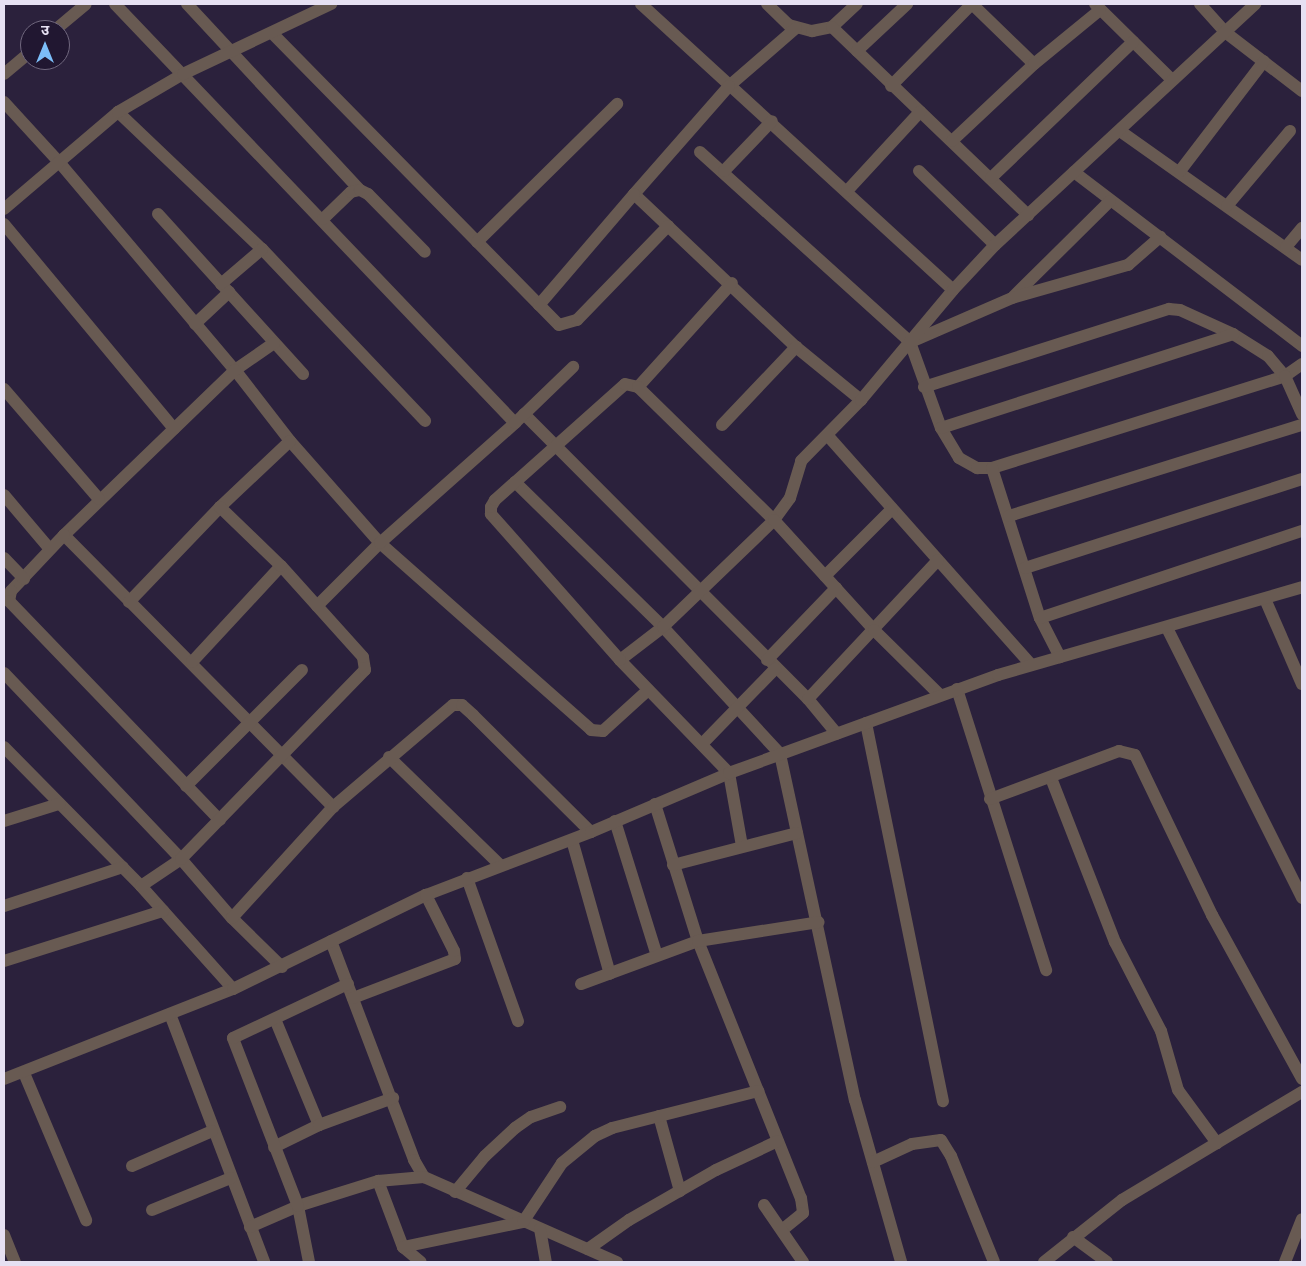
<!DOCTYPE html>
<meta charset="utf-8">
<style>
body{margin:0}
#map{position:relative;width:1306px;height:1266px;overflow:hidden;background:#2b213c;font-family:"Fira Sans Condensed","Noto Sans Devanagari",sans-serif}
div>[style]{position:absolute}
.minor>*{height:12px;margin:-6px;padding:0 6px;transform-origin:6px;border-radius:6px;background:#685a52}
.tertiary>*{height:12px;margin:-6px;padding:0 6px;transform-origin:6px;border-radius:6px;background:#685a52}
span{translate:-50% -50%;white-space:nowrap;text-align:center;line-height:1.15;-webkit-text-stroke:5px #211731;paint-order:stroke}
.frame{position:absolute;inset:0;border:5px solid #e6e0f2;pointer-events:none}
.north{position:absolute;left:20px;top:20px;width:50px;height:50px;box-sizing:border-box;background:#211731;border:1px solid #70677e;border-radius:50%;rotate:0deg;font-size:14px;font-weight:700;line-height:20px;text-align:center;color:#e6e0f2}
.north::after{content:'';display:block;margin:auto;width:18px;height:22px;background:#7cbef9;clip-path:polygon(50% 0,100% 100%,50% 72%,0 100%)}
</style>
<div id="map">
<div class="minor">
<div style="left:115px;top:4px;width:579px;rotate:46.33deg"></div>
<div style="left:187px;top:4px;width:254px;rotate:47.1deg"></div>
<div style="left:641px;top:4px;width:423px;rotate:42.5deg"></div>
<div style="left:767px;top:4px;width:30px;rotate:44deg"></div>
<div style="left:789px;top:25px;width:24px;rotate:15deg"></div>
<div style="left:812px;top:31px;width:20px;rotate:-11deg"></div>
<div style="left:832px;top:27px;width:34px;rotate:-43deg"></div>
<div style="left:972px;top:4px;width:86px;rotate:44.1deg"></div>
<div style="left:1095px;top:4px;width:108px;rotate:44.6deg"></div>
<div style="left:1200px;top:4px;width:38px;rotate:48deg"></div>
<div style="left:1225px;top:32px;width:97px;rotate:37.5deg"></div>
<div style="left:832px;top:27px;width:272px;rotate:43.8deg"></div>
<div style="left:796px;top:28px;width:89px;rotate:139.1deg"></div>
<div style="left:729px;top:86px;width:144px;rotate:131.3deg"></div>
<div style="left:634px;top:194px;width:223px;rotate:43.4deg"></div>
<div style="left:796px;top:347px;width:84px;rotate:39.2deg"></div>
<div style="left:55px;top:30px;width:40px;rotate:-40deg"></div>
<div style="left:272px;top:33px;width:409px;rotate:45.5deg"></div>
<div style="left:559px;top:325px;width:19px;rotate:-16deg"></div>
<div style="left:577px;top:320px;width:131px;rotate:-45.9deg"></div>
<div style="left:857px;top:51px;width:69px;rotate:-43.2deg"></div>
<div style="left:4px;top:74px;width:34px;rotate:-40deg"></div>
<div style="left:891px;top:86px;width:115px;rotate:-45.4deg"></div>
<div style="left:4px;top:102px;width:81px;rotate:47.5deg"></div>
<div style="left:59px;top:162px;width:272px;rotate:49.8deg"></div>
<div style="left:235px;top:370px;width:90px;rotate:52.2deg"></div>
<div style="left:290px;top:441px;width:136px;rotate:48.6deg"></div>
<div style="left:380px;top:543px;width:282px;rotate:41.5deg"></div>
<div style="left:591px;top:730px;width:12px;rotate:5deg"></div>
<div style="left:603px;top:731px;width:61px;rotate:-42.3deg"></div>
<div style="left:118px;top:112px;width:199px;rotate:43.6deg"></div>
<div style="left:262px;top:249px;width:237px;rotate:46.5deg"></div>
<div style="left:1120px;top:131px;width:223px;rotate:35.3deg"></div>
<div style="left:952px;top:141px;width:112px;rotate:-43.2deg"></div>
<div style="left:1034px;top:64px;width:85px;rotate:-39.3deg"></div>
<div style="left:700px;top:152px;width:283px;rotate:42.1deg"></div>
<div style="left:910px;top:342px;width:91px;rotate:70.2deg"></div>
<div style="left:941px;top:428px;width:35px;rotate:59deg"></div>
<div style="left:959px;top:458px;width:21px;rotate:29deg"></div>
<div style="left:977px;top:468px;width:15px"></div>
<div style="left:992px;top:468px;width:307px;rotate:-17.4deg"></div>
<div style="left:1285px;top:376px;width:21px;rotate:-35deg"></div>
<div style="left:724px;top:171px;width:69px;rotate:-46.2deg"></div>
<div style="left:919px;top:171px;width:106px;rotate:44.2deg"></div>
<div style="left:1180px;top:171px;width:138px;rotate:-52.6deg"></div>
<div style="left:1074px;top:172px;width:287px;rotate:37.3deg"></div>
<div style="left:991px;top:178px;width:197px;rotate:-43.8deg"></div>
<div style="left:847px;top:191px;width:108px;rotate:-47.3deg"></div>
<div style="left:1227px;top:206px;width:98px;rotate:-50deg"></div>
<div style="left:4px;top:209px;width:150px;rotate:-40.4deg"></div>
<div style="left:118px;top:112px;width:75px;rotate:-30.3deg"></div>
<div style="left:183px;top:74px;width:164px;rotate:-25.3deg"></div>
<div style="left:158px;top:214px;width:216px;rotate:47.8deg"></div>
<div style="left:323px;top:219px;width:39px;rotate:-44deg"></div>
<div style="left:351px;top:192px;width:9px;rotate:-13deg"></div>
<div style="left:360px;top:190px;width:9px;rotate:27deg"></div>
<div style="left:368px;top:194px;width:81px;rotate:45.5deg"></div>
<div style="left:4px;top:224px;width:266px;rotate:50.3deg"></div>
<div style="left:477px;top:242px;width:197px;rotate:-44.6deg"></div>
<div style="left:1286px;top:247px;width:25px;rotate:-50deg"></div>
<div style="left:221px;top:284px;width:54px;rotate:-40.5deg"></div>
<div style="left:1014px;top:296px;width:135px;rotate:-44.7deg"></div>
<div style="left:539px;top:305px;width:146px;rotate:-49.4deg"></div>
<div style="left:195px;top:324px;width:47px;rotate:-43.3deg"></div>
<div style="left:913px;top:341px;width:108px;rotate:-23.5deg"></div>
<div style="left:1012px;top:298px;width:121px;rotate:-15.9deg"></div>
<div style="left:1128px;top:265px;width:43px;rotate:-41.2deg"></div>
<div style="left:274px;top:343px;width:47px;rotate:145.3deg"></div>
<div style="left:235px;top:370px;width:238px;rotate:136deg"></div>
<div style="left:64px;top:535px;width:383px;rotate:45.3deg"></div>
<div style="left:638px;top:387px;width:140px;rotate:-47.9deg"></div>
<div style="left:924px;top:387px;width:257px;rotate:-17.7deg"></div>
<div style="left:1169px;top:309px;width:11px;rotate:5deg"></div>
<div style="left:1180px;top:310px;width:58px;rotate:24.4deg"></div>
<div style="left:1233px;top:334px;width:41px;rotate:32.2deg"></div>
<div style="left:1268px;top:356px;width:26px;rotate:50deg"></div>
<div style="left:1285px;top:376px;width:42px;rotate:65.9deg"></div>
<div style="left:4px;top:389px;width:145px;rotate:49.2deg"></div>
<div style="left:524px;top:414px;width:402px;rotate:45.1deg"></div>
<div style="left:808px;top:699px;width:45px;rotate:50.4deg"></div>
<div style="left:722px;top:425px;width:108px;rotate:-46.5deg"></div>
<div style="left:941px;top:428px;width:307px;rotate:-17.8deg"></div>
<div style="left:828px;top:436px;width:306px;rotate:48.4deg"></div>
<div style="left:992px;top:468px;width:157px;rotate:72.3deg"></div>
<div style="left:1040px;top:618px;width:44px;rotate:62.9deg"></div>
<div style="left:515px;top:482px;width:207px;rotate:44.4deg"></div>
<div style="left:663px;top:627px;width:173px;rotate:47.3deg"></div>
<div style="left:780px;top:754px;width:354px;rotate:77.8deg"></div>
<div style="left:855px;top:1100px;width:168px;rotate:74.1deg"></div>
<div style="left:4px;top:495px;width:70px;rotate:49.7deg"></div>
<div style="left:1009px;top:516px;width:307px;rotate:-17.3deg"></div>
<div style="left:64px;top:535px;width:77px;rotate:133.4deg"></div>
<div style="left:11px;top:591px;width:10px;rotate:101deg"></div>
<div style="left:9px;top:601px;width:304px;rotate:46.1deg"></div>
<div style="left:4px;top:558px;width:29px;rotate:46deg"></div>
<div style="left:1025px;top:568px;width:291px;rotate:-17.8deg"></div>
<div style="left:825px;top:576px;width:95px;rotate:-45deg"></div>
<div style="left:1265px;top:599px;width:93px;rotate:66.5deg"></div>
<div style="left:129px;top:602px;width:132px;rotate:-46.2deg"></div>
<div style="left:220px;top:507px;width:96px;rotate:-43.3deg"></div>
<div style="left:317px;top:606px;width:89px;rotate:-45deg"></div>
<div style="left:380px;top:543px;width:181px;rotate:-41.6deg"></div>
<div style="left:515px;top:423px;width:81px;rotate:-44deg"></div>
<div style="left:1040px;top:618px;width:276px;rotate:-18.4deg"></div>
<div style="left:1167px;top:628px;width:302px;rotate:63.4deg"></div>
<div style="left:620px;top:660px;width:54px;rotate:-37.5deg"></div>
<div style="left:663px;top:627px;width:154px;rotate:-43.9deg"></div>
<div style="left:774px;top:520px;width:27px;rotate:-54deg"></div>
<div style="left:790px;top:498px;width:39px;rotate:-73deg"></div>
<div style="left:801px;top:461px;width:86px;rotate:-45.5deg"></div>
<div style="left:861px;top:400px;width:143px;rotate:-50.1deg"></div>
<div style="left:953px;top:290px;width:62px;rotate:-47deg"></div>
<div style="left:995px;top:245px;width:355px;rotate:-42.8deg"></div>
<div style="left:767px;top:660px;width:100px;rotate:-46.2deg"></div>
<div style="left:192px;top:662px;width:131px;rotate:-47.2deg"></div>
<div style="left:4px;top:673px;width:257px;rotate:46.4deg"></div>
<div style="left:181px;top:859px;width:78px;rotate:49.2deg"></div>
<div style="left:232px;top:918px;width:70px;rotate:44.4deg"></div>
<div style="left:957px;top:689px;width:295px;rotate:72.4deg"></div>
<div style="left:808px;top:699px;width:190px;rotate:-46.9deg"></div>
<div style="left:866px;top:723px;width:386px;rotate:78.5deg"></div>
<div style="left:702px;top:744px;width:105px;rotate:-45.8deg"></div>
<div style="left:4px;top:747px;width:195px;rotate:45.4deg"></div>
<div style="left:141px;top:886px;width:138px;rotate:48.2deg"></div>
<div style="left:389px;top:757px;width:155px;rotate:44.2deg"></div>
<div style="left:1051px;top:778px;width:176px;rotate:68.7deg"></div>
<div style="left:1115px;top:942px;width:100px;rotate:62.7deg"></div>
<div style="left:1161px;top:1031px;width:61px;rotate:73.9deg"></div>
<div style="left:1178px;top:1090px;width:66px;rotate:53.7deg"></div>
<div style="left:186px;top:786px;width:164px;rotate:-45deg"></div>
<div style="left:990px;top:799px;width:138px;rotate:-20.4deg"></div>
<div style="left:1119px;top:751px;width:16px;rotate:14deg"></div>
<div style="left:1135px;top:755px;width:178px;rotate:64.3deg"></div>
<div style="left:1212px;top:915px;width:187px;rotate:61.2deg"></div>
<div style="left:655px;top:804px;width:144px;rotate:72.6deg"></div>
<div style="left:698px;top:941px;width:277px;rotate:68.2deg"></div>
<div style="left:801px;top:1198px;width:15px;rotate:82deg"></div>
<div style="left:803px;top:1213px;width:27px;rotate:141deg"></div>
<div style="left:4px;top:821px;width:58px;rotate:-17.2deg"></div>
<div style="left:615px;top:821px;width:141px;rotate:72.7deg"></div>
<div style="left:572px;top:840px;width:139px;rotate:74.2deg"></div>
<div style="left:742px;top:846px;width:74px;rotate:-100.1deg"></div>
<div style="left:729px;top:773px;width:157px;rotate:-134deg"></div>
<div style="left:620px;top:660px;width:195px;rotate:-131.5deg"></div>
<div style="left:491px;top:514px;width:7px;rotate:-90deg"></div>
<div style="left:491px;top:507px;width:8px;rotate:-60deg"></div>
<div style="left:495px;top:500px;width:174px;rotate:-41.7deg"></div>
<div style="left:625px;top:384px;width:13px;rotate:13deg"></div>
<div style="left:638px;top:387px;width:190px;rotate:44.4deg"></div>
<div style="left:774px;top:520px;width:149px;rotate:47.7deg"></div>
<div style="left:874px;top:630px;width:91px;rotate:44.6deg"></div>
<div style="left:673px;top:865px;width:128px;rotate:-14.5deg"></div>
<div style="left:467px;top:878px;width:152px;rotate:70.4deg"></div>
<div style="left:141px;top:886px;width:48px;rotate:-34deg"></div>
<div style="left:181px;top:859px;width:264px;rotate:-45.8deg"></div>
<div style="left:365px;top:670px;width:13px;rotate:-99deg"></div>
<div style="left:363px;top:657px;width:122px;rotate:-132deg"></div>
<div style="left:281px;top:566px;width:85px;rotate:-136deg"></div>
<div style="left:4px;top:906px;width:125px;rotate:-18.1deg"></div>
<div style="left:232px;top:918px;width:150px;rotate:-47.7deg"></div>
<div style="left:333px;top:807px;width:157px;rotate:-40.4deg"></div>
<div style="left:453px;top:705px;width:9px"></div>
<div style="left:462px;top:705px;width:15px;rotate:42deg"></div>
<div style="left:473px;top:715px;width:166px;rotate:44.8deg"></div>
<div style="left:331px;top:941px;width:234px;rotate:69.2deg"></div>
<div style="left:414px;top:1160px;width:20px;rotate:60deg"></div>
<div style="left:424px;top:1177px;width:211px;rotate:23.8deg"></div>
<div style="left:4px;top:961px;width:167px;rotate:-17.5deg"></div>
<div style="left:581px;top:984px;width:125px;rotate:-20.2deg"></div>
<div style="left:698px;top:941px;width:122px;rotate:-8.9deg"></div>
<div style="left:353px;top:998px;width:109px;rotate:-20.9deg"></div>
<div style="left:455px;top:959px;width:8px;rotate:-97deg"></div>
<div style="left:454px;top:951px;width:63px;rotate:-116.6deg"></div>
<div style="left:170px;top:1014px;width:265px;rotate:69.2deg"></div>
<div style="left:275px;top:1019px;width:115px;rotate:67.5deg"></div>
<div style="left:24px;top:1073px;width:160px;rotate:67.1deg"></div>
<div style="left:659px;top:1116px;width:78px;rotate:74.4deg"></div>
<div style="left:274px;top:1147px;width:50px;rotate:-26.1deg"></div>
<div style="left:319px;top:1125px;width:79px;rotate:-20deg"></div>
<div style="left:873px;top:1162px;width:43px;rotate:-24.8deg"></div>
<div style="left:912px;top:1144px;width:29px;rotate:-8deg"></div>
<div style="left:941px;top:1140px;width:19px;rotate:58deg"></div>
<div style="left:951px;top:1156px;width:114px;rotate:67.9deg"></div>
<div style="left:132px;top:1166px;width:87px;rotate:-23.6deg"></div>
<div style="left:378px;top:1181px;width:71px;rotate:69.3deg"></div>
<div style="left:403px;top:1247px;width:23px;rotate:40deg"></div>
<div style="left:455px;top:1192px;width:47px;rotate:-50.2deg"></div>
<div style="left:485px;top:1156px;width:41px;rotate:-43deg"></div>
<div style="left:515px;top:1128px;width:19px;rotate:-35deg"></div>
<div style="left:531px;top:1117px;width:31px;rotate:-19deg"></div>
<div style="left:764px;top:1205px;width:69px;rotate:55.6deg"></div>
<div style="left:152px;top:1210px;width:85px;rotate:-22.1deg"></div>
<div style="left:250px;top:1227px;width:52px;rotate:-23.6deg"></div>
<div style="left:298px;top:1206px;width:84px;rotate:-17.4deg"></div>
<div style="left:378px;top:1181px;width:46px;rotate:-5deg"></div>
<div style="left:540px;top:1229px;width:34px;rotate:80deg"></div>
<div style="left:4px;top:1235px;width:29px;rotate:68deg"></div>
<div style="left:1073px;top:1237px;width:42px;rotate:36.3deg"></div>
<div style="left:403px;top:1247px;width:123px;rotate:-11.8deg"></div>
<div style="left:523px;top:1222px;width:71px;rotate:-56.5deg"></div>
<div style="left:562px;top:1163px;width:43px;rotate:-39.3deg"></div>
<div style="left:595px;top:1136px;width:19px;rotate:-25deg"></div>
<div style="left:612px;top:1128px;width:151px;rotate:-14.2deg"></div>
<div style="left:588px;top:1249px;width:50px;rotate:-35.3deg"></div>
<div style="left:629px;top:1220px;width:100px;rotate:-29.9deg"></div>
<div style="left:716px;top:1170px;width:68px;rotate:-25.1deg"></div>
<div style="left:309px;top:1262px;width:57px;rotate:-101.1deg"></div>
<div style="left:298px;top:1206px;width:180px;rotate:-111.2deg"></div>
<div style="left:233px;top:1038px;width:127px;rotate:-25.2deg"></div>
<div style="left:1044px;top:1262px;width:100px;rotate:-38.5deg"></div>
<div style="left:1122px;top:1200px;width:210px;rotate:-31deg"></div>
<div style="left:1285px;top:1262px;width:46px;rotate:-68.4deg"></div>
</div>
<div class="tertiary">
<div style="left:4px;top:1079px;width:246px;rotate:-21.5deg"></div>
<div style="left:233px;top:989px;width:215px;rotate:-26deg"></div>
<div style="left:426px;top:895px;width:177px;rotate:-20.9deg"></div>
<div style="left:591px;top:832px;width:150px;rotate:-23.1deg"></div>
<div style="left:729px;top:773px;width:286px;rotate:-20deg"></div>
<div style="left:998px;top:675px;width:316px;rotate:-16.1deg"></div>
</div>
<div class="frame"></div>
<div class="north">उ</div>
</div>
